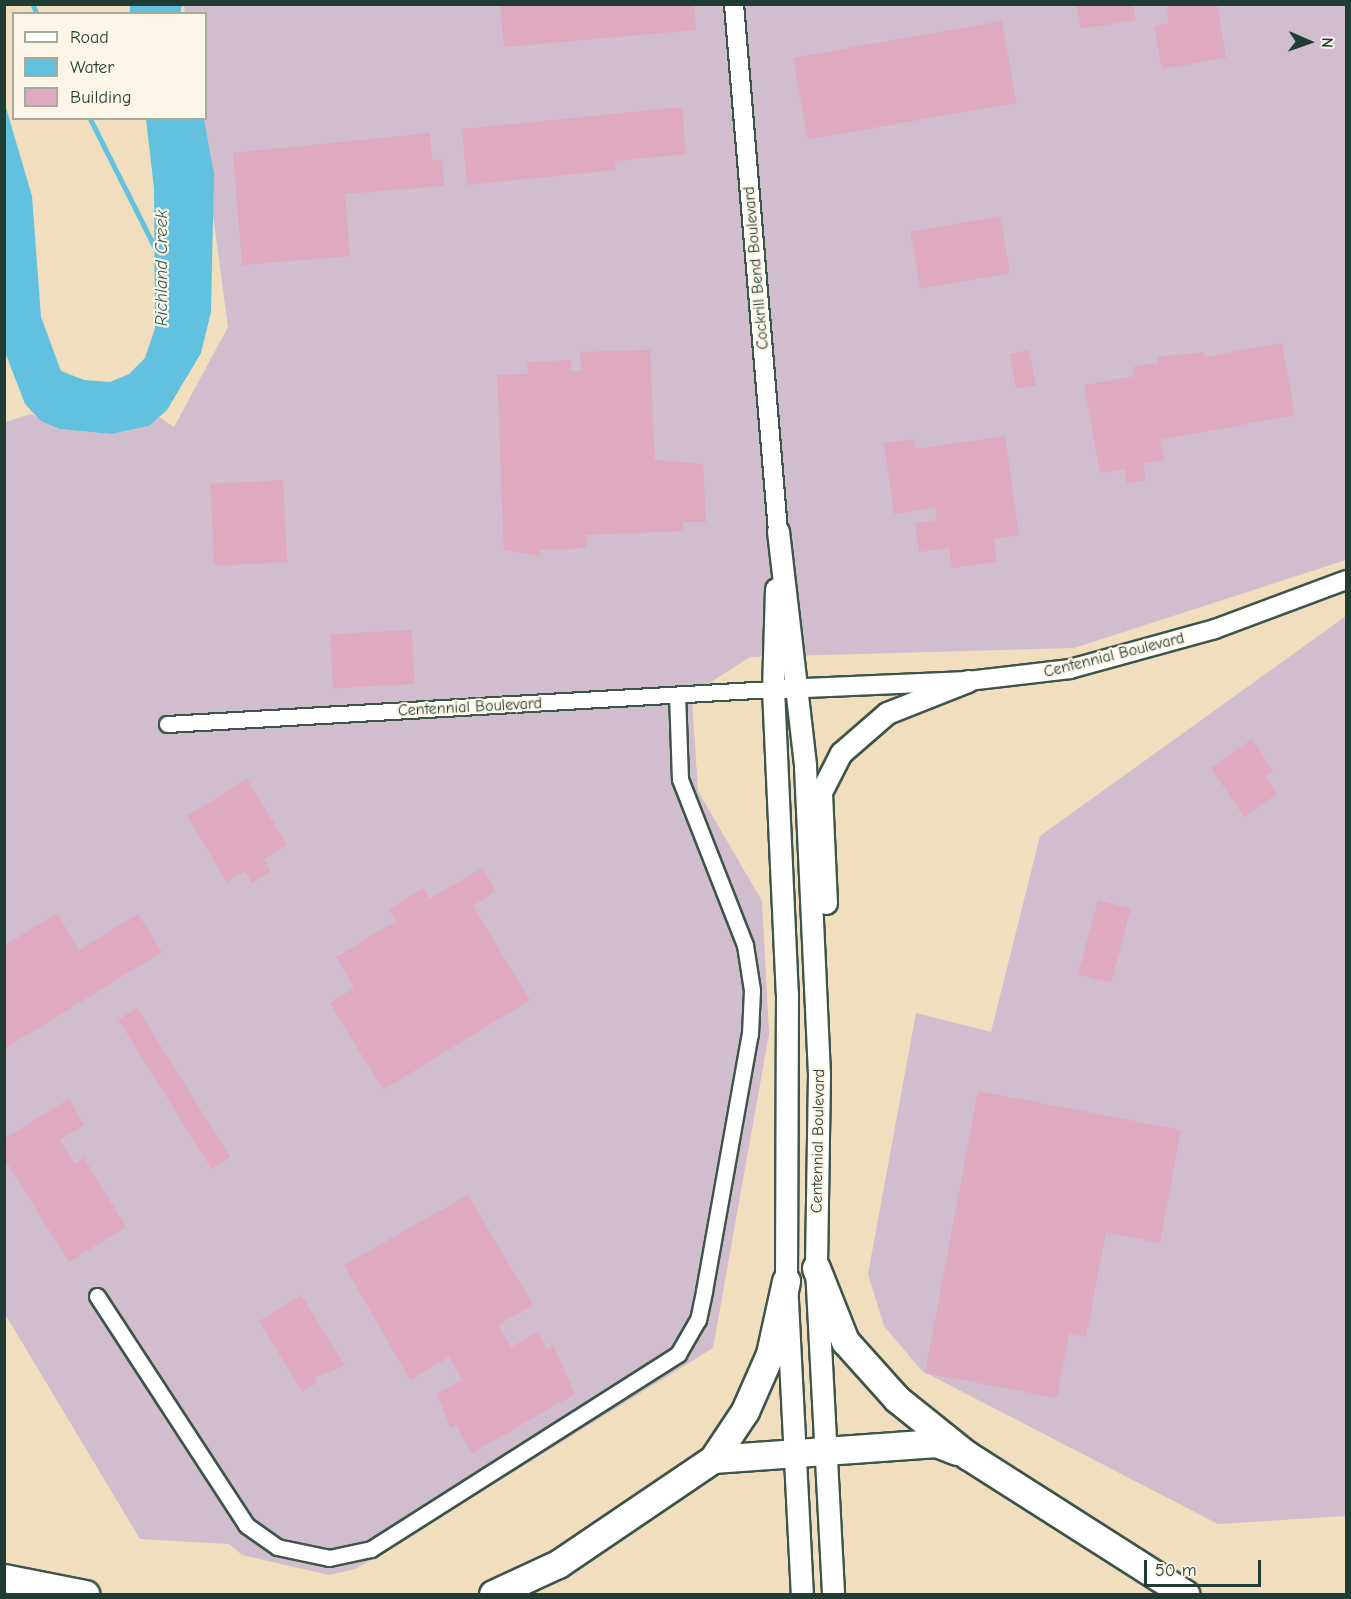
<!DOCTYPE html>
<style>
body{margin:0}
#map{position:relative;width:1351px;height:1599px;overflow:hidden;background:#f0debe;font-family:"Comic Neue",sans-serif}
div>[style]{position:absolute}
.industrial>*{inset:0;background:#d0bdce}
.water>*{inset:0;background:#61c1df}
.stream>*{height:4.5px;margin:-2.25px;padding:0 2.25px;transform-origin:2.25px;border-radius:2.25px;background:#61c1df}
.building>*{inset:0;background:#dfa9c0;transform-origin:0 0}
.roads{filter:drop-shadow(2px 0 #3e5549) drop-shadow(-2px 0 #3e5549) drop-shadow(0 2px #3e5549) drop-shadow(0 -2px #3e5549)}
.minor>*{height:15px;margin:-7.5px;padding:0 7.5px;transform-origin:7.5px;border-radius:7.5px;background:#fff}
.tertiary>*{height:18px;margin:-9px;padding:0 9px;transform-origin:9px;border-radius:9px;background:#fff}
.secondary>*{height:21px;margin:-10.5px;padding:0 10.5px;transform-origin:10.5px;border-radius:10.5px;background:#fff}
.motorway>*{height:27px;margin:-13.5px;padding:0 13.5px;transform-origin:13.5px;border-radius:13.5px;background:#fff}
span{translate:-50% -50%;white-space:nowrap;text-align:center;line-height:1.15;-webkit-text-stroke:4.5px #fcf5e5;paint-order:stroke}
.street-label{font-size:16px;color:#1f3d34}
.water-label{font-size:18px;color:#305e5f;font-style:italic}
.frame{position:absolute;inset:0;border:6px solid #1f3d34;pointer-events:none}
.legend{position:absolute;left:12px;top:12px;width:195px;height:108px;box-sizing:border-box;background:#fcf5e5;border:2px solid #a4ab9e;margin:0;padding:8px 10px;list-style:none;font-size:18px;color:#1f3d34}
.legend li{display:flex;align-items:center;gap:12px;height:30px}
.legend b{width:30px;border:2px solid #a4ab9e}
.north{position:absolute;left:1279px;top:12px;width:60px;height:60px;-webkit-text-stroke:4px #fcf5e5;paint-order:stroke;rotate:92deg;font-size:16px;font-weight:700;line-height:24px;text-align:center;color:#1f3d34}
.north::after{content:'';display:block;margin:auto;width:21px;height:27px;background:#1f3d34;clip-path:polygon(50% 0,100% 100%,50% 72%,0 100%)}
.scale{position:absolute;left:1144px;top:1560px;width:117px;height:27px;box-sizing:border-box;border:3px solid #1f3d34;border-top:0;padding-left:8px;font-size:18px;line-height:21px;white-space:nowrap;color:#1f3d34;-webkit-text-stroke:4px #fcf5e5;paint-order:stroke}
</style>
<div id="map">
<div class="industrial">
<div style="clip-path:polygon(184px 5px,1346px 5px,1346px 560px,1074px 648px,750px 657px,708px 684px,691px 685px,698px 791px,762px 901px,769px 1034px,713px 1348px,383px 1553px,355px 1569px,329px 1575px,242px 1555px,229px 1544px,140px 1539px,5px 1314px,5px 422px,31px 414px,60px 429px,111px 434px,149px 426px,159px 417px,174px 427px,228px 327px,200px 119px,206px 118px,206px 14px,185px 13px)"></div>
<div style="clip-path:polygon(1346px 616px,1346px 1516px,1218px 1524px,922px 1371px,884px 1326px,868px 1274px,916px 1013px,991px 1032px,1040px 836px)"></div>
</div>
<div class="water">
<div style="clip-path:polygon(130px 5px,130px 4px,182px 5px,180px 14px,130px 13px)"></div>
<div style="clip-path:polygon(4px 101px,32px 196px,41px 317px,61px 371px,84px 380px,110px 382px,129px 374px,145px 358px,155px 328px,154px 188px,146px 119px,204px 119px,214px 174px,211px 312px,201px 353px,167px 410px,149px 426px,111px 434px,60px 429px,41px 421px,25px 404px,5px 352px)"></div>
</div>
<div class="stream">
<div style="left:33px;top:4px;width:11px;rotate:68deg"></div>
<div style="left:90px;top:118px;width:151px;rotate:63.3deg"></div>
</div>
<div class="building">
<div style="clip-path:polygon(500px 4px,694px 4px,696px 30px,504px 47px)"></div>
<div style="clip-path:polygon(1133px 4px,1136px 20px,1081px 29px,1077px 6px)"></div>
<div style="clip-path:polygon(1166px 4px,1217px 4px,1226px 58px,1162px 69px,1154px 26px,1169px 23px)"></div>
<div style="left:1002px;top:21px;width:83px;height:212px;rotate:80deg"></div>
<div style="clip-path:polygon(682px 107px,686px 154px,615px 161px,616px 170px,467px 185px,462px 129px)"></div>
<div style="clip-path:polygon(430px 133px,432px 160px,442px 159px,444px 186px,345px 194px,350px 256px,242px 265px,233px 153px)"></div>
<div style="left:1000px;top:216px;width:58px;height:91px;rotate:80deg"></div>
<div style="clip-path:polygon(1282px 343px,1295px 415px,1160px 440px,1164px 460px,1143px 464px,1146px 480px,1127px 484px,1125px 469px,1100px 473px,1084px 385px,1135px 376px,1133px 367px,1158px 363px,1157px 357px,1204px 352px,1205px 357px)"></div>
<div style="clip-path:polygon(650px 350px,655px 460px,703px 464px,706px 522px,683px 522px,684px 531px,586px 535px,587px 548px,540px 550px,540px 556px,504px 550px,497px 375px,528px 374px,527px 362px,571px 360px,571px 371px,581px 371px,580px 352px)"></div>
<div style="left:1029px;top:350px;width:36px;height:20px;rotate:79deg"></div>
<div style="clip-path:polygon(1005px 436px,1019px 535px,994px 539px,997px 562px,952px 568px,949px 548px,919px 552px,915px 523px,937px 520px,935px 508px,894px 514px,884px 443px,913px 439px,915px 449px)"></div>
<div style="left:283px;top:480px;width:82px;height:73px;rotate:87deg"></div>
<div style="left:412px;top:630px;width:54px;height:82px;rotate:87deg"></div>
<div style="clip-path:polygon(1252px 739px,1273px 771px,1265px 776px,1277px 794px,1244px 817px,1211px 768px)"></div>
<div style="clip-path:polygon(247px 779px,287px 845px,264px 859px,271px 871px,252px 883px,245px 871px,227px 882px,187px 816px)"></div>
<div style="clip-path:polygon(482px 868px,496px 891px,473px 906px,530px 1000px,383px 1090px,330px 1003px,354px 988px,336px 957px,396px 921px,389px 909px,423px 888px,430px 899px)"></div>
<div style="left:1098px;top:900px;width:34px;height:77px;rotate:15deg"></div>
<div style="clip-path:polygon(57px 913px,79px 950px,138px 914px,162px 952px,4px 1049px,4px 946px)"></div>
<div style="left:137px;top:1008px;width:176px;height:22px;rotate:58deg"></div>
<div style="clip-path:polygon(978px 1091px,1181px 1130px,1160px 1243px,1106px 1232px,1086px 1337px,1069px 1334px,1057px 1398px,925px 1373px)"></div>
<div style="clip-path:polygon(69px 1099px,84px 1125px,60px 1140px,75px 1164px,84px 1158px,126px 1227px,69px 1262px,4px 1158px,4px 1139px)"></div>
<div style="clip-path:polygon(468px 1195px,533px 1305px,498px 1325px,511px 1347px,538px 1332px,547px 1349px,553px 1345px,575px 1394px,472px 1453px,456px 1425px,451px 1428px,437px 1394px,462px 1379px,449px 1357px,410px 1380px,344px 1265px)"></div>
<div style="clip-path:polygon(301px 1295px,345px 1366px,314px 1378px,317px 1383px,302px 1392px,259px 1321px)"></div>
</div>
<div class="roads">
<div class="minor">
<div style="left:167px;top:724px;width:607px;rotate:-3.31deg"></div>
<div style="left:97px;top:1296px;width:273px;rotate:56.9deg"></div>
<div style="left:246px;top:1525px;width:38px;rotate:35deg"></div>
<div style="left:277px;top:1547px;width:53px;rotate:11.9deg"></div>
<div style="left:329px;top:1558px;width:43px;rotate:-12.1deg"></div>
<div style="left:371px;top:1549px;width:364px;rotate:-32.4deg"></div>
<div style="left:678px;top:1354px;width:39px;rotate:-60deg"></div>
<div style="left:698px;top:1320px;width:30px;rotate:-78deg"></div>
<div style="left:704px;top:1291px;width:261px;rotate:-79.9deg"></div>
<div style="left:750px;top:1034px;width:44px;rotate:-87.4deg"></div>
<div style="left:752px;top:990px;width:46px;rotate:-98.8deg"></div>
<div style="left:745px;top:945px;width:178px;rotate:-111.4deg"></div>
<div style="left:680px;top:779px;width:84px;rotate:-92deg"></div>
</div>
<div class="tertiary">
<div style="left:734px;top:4px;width:529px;rotate:85.23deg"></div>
<div style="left:782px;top:689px;width:186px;rotate:-2.5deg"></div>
<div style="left:968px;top:681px;width:103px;rotate:-6.7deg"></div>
<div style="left:1070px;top:669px;width:150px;rotate:-15.4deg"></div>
<div style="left:1215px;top:629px;width:140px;rotate:-20.5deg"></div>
</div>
<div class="secondary">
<div style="left:778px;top:531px;width:237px;rotate:83.4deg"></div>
<div style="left:805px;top:766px;width:308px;rotate:87.4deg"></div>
<div style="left:819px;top:1074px;width:194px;rotate:90.9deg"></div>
<div style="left:816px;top:1268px;width:326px;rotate:87deg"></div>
<div style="left:776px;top:589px;width:100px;rotate:91.7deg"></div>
<div style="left:773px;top:689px;width:304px;rotate:87.4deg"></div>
<div style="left:787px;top:993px;width:288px;rotate:90.2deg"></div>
<div style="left:786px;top:1281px;width:313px;rotate:87.1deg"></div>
<div style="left:826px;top:903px;width:111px;rotate:-92.6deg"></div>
<div style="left:821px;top:792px;width:44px;rotate:-62.9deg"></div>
<div style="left:841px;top:753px;width:61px;rotate:-41deg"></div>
<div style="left:887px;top:713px;width:87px;rotate:-21.6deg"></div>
</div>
<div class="motorway">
<div style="left:816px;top:1268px;width:79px;rotate:68.3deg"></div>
<div style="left:845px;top:1341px;width:78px;rotate:48.1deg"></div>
<div style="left:897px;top:1399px;width:90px;rotate:38.7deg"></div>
<div style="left:967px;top:1455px;width:259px;rotate:32.5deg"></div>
<div style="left:713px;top:1459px;width:224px;rotate:-4.1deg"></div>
<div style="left:936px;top:1443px;width:22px;rotate:21deg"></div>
<div style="left:4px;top:1578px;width:83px;rotate:11.2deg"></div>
<div style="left:493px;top:1594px;width:72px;rotate:-24.8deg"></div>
<div style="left:558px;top:1564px;width:187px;rotate:-34.1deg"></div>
<div style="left:713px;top:1459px;width:58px;rotate:-56.3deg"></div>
<div style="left:745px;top:1411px;width:62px;rotate:-66.3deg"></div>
<div style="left:770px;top:1354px;width:75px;rotate:-77.6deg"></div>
</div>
</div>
<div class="street-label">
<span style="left:756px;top:268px;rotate:-95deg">Cockrill Bend Boulevard</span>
<span style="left:1114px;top:655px;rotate:-14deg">Centennial Boulevard</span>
<span style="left:470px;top:707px;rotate:-3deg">Centennial Boulevard</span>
<span style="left:818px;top:1141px;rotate:-89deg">Centennial Boulevard</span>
</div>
<div class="water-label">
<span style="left:162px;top:268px;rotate:-90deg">Richland Creek</span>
</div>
<div class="frame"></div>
<ul class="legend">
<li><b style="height:8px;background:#fff"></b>Road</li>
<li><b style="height:16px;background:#61c1df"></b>Water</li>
<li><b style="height:16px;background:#dfa9c0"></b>Building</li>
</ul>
<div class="north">N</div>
<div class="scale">50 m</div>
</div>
